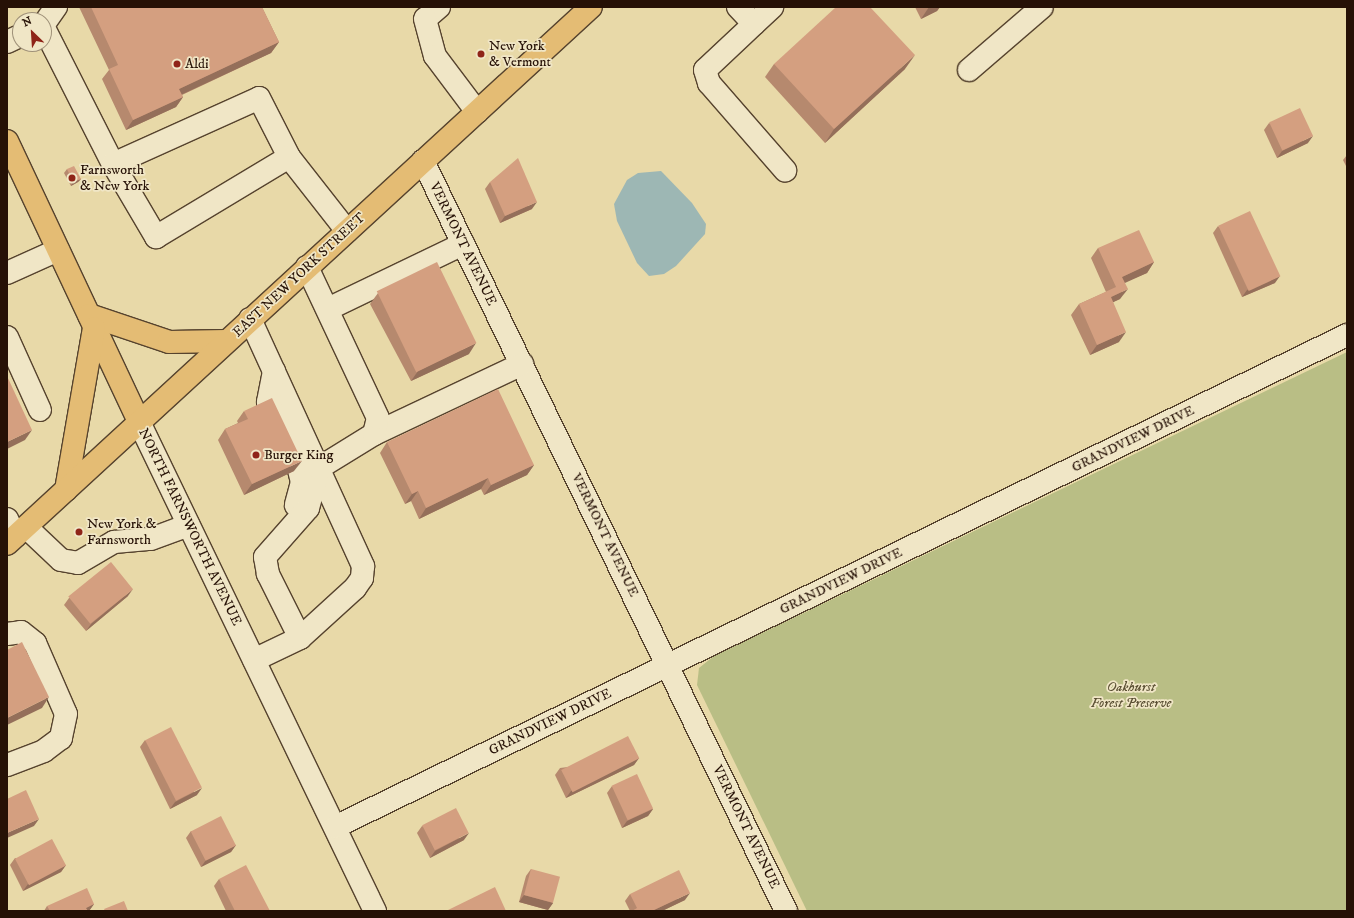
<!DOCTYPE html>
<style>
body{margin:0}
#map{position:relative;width:1354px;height:918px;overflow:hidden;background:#e8d9a8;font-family:"IM FELL DW Pica",serif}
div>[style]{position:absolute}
.green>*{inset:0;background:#b9be85}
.water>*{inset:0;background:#9db7b4}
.roads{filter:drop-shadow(1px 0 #56432e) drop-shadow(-1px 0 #56432e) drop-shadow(0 1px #56432e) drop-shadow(0 -1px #56432e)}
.minor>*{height:22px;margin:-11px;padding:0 11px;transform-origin:11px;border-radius:11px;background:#f0e6c6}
.major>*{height:22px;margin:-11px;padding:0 11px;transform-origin:11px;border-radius:11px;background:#e4bc74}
.wall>*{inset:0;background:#b6896e}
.shaded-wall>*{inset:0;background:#946f5a}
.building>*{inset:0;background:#d49f80;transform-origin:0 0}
.dots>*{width:11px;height:11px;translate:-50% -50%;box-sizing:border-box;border:2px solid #f0e6c6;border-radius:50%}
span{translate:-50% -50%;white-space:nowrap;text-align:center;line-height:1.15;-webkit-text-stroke:3.5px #f0e6c6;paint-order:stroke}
.poi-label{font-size:14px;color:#261106}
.left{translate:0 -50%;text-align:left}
.street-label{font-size:14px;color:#261106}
.park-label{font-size:14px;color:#594e32;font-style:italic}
.frame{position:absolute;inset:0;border:8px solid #261106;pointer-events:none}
.north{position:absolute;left:12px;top:12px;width:40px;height:40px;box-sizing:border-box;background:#f0e6c6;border:1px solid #9f9179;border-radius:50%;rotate:335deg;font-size:11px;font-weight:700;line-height:16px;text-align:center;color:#261106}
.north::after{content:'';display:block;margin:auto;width:14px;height:18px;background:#8f2418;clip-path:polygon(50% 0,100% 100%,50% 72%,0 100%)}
</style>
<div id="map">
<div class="green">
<div style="clip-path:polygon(1347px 352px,1347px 911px,807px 911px,697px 685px,699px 668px,714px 656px)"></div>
</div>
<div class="water">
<div style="clip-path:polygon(661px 171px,692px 203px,706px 224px,705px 234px,676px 266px,664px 274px,649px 276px,637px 263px,617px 221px,614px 204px,627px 180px,638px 173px)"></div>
</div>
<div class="roads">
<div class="minor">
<div style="left:439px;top:7px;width:18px;rotate:139deg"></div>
<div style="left:425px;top:19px;width:38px;rotate:75deg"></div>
<div style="left:435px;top:56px;width:70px;rotate:53.1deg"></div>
<div style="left:738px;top:7px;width:23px;rotate:47deg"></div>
<div style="left:754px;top:24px;width:25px;rotate:-43deg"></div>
<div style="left:44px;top:24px;width:21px;rotate:-55deg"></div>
<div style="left:754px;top:24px;width:67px;rotate:136.8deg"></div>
<div style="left:705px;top:70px;width:14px;rotate:73deg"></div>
<div style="left:709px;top:83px;width:116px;rotate:48.9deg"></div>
<div style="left:44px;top:28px;width:153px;rotate:63.1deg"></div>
<div style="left:113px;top:164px;width:85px;rotate:59.5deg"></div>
<div style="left:156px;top:237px;width:155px;rotate:-31deg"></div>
<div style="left:7px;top:42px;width:14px;rotate:-25deg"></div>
<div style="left:969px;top:70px;width:96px;rotate:-40.8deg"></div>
<div style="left:423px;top:161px;width:833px;rotate:64.17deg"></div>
<div style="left:113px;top:164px;width:160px;rotate:-24.3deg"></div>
<div style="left:259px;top:98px;width:66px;rotate:63deg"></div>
<div style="left:289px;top:157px;width:94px;rotate:51.9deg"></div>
<div style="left:7px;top:273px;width:56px;rotate:-24.3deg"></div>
<div style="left:328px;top:309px;width:150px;rotate:-25.7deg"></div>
<div style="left:250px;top:319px;width:272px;rotate:65.4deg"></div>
<div style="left:363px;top:566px;width:12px;rotate:95deg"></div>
<div style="left:362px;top:578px;width:12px;rotate:125deg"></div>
<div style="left:355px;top:588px;width:74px;rotate:137.7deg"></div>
<div style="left:300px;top:638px;width:51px;rotate:154.4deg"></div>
<div style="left:7px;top:337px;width:80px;rotate:65.7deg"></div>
<div style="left:274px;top:371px;width:32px;rotate:101deg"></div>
<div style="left:268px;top:402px;width:71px;rotate:64.9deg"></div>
<div style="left:298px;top:466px;width:16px;rotate:76deg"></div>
<div style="left:302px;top:482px;width:24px;rotate:105deg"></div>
<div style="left:139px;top:422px;width:543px;rotate:64.24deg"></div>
<div style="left:374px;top:434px;width:164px;rotate:-25.3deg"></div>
<div style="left:7px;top:519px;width:19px;rotate:65deg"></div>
<div style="left:26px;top:527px;width:48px;rotate:43.3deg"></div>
<div style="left:61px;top:560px;width:17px;rotate:10deg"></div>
<div style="left:78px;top:563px;width:42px;rotate:-30.3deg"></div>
<div style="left:114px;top:542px;width:37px;rotate:-5deg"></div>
<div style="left:151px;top:539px;width:40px;rotate:-20.2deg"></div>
<div style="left:7px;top:634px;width:14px;rotate:-8deg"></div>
<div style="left:21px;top:632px;width:18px;rotate:38deg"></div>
<div style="left:35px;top:643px;width:77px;rotate:66.4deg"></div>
<div style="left:66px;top:714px;width:25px;rotate:102deg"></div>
<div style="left:61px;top:738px;width:21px;rotate:143deg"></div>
<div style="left:44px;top:751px;width:40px;rotate:159deg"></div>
<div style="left:300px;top:638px;width:72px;rotate:-116.6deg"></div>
<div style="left:268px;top:574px;width:17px;rotate:-100deg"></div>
<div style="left:265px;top:557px;width:65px;rotate:-48.7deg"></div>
<div style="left:308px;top:508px;width:41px;rotate:-74.6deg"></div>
<div style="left:319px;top:468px;width:65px;rotate:-31.7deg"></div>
<div style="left:374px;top:434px;width:16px;rotate:-76deg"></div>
<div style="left:378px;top:418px;width:167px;rotate:-115.2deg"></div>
<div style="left:335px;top:827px;width:1125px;rotate:-25.93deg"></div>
</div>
<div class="major">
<div style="left:7px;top:141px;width:310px;rotate:64.8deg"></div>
<div style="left:89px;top:315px;width:84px;rotate:18.6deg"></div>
<div style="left:169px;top:342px;width:57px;rotate:-1deg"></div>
<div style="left:66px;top:490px;width:164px;rotate:-80.2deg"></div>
<div style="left:7px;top:544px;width:793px;rotate:-42.6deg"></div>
</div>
</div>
<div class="wall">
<div style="clip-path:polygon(79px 7px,262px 7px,279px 42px,271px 53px,182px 95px,183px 97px,176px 107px,126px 130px,102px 79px,109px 70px)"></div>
<div style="clip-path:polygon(915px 7px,940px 7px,937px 11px,921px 19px)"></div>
<div style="clip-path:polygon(774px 64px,905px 69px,825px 143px,765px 77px)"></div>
<div style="clip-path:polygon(1269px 123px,1308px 143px,1277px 158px,1264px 130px)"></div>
<div style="clip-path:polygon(1347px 155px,1347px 168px,1343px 160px)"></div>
<div style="clip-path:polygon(67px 169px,81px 179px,78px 182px,71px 186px,64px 173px)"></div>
<div style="clip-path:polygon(490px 182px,532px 209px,500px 223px,485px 189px)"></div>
<div style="clip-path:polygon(1218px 226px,1275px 283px,1242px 297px,1213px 233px)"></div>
<div style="clip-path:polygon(1098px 248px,1154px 262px,1147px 273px,1125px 282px,1120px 299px,1113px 302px,1119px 342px,1090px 355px,1071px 315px,1079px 304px,1106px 292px,1091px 258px)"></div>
<div style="clip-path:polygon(378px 293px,469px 354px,411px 381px,370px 304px)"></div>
<div style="clip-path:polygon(244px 411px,294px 471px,244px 495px,218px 440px,225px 429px,238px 423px,237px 421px)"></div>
<div style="clip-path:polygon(387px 442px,534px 465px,527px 475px,484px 495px,481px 489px,419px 519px,411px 501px,405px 504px,380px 453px)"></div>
<div style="clip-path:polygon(128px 596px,86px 631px,64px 605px,69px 598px)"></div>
<div style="clip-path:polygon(145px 740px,197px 795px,170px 809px,140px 747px)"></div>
<div style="clip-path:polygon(639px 758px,634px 765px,566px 798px,555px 775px,560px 768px)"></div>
<div style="clip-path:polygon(612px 786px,653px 809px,648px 816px,622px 828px,607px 793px)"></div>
<div style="clip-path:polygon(422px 826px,464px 840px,430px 858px,417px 833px)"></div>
<div style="clip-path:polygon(191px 831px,236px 845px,231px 852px,201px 867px,186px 838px)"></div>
<div style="clip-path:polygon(15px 858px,66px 865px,61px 872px,23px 891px,10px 865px)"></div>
<div style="clip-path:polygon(531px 869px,553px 903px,548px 910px,519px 902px,526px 876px)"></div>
<div style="clip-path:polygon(219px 879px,270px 911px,226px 911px,214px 886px)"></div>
<div style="clip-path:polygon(630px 894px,685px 900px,662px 911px,630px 911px,625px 901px)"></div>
<div style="clip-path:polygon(94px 904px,89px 911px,44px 911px,47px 906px)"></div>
</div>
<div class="shaded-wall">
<div style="clip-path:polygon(929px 7px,940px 7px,937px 11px,921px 19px)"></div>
<div style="clip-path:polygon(279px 42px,271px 53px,172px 99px,179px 89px)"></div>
<div style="clip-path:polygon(915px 55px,905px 69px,825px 143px,834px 129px)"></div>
<div style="clip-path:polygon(183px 97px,176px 107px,126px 130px,133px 120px)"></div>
<div style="clip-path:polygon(1313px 136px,1308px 143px,1277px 158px,1282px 151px)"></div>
<div style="clip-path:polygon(81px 179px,78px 182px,71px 186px,73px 182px)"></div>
<div style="clip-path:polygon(537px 202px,532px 209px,500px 223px,505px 216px)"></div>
<div style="clip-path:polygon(1154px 262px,1147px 273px,1116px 287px,1122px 277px)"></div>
<div style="clip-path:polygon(1280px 276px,1275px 283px,1242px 297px,1247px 290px)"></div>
<div style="clip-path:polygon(1128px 289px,1120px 299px,1103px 307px,1111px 297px)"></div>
<div style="clip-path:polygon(1126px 332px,1119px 342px,1090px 355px,1097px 345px)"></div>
<div style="clip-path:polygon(476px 343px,469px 354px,411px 381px,418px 371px)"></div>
<div style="clip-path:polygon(32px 430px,25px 440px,7px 449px,7px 442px)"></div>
<div style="clip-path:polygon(302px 461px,294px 471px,244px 495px,252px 484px)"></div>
<div style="clip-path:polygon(534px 465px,527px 475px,484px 495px,491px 485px)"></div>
<div style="clip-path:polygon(488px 478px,481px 489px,419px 519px,426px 508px)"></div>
<div style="clip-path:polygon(418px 491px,411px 501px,405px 504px,412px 494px)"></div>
<div style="clip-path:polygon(133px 589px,128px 596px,86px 631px,91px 624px)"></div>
<div style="clip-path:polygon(49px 697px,42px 708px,7px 725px,7px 718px)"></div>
<div style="clip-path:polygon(639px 758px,634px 765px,566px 798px,571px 791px)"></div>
<div style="clip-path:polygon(202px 788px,197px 795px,170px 809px,175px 802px)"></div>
<div style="clip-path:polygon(653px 809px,648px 816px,622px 828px,627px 821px)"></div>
<div style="clip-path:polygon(39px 819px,34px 826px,7px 838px,7px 833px)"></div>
<div style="clip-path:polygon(469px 833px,464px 840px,430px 858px,435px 851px)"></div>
<div style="clip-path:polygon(236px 845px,231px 852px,201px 867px,206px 860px)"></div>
<div style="clip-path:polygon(66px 865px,61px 872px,23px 891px,28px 884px)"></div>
<div style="clip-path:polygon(690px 893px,685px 900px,662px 911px,653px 911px,654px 910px)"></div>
<div style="clip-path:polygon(524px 895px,553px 903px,548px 910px,519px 902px)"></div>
<div style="clip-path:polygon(94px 904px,89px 911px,84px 911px,86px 908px)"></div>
</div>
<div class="building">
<div style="clip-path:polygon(91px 7px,262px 7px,279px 42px,179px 89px,183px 97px,133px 120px,109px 69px,118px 65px)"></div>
<div style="clip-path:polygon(836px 7px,870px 7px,915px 55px,834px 129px,774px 64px)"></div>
<div style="left:1300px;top:108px;width:31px;height:34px;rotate:65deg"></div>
<div style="clip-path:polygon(518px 158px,537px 202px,505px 216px,490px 182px)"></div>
<div style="clip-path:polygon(74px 166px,81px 179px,73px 182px,67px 169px)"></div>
<div style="left:1250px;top:211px;width:72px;height:35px;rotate:65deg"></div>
<div style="clip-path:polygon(1139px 230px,1154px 262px,1122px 277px,1128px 289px,1111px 297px,1126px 332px,1097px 345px,1079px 304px,1116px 287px,1098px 248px)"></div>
<div style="left:437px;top:262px;width:90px;height:67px;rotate:64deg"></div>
<div style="clip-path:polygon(7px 376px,32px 430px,7px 442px)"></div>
<div style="clip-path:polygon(498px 389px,534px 465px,491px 485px,488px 478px,426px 508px,418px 491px,412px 494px,387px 442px)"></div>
<div style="clip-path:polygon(272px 398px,302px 461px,252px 484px,225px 429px,248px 419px,244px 411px)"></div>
<div style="left:111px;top:562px;width:35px;height:55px;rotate:51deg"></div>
<div style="clip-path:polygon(22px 642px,49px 697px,7px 718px,7px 650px)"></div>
<div style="left:171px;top:727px;width:68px;height:29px;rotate:63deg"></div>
<div style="left:628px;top:736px;width:25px;height:75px;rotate:63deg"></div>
<div style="left:637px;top:774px;width:38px;height:28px;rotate:65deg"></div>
<div style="clip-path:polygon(26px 790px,39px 819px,7px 833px,7px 799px)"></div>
<div style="left:456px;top:808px;width:28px;height:38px;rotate:63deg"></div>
<div style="left:221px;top:816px;width:33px;height:34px;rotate:63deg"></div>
<div style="left:52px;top:839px;width:30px;height:42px;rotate:62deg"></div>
<div style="clip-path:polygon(246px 865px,270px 911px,235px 911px,219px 879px)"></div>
<div style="left:531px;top:869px;width:30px;height:27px;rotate:15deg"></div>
<div style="clip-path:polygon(679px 870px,690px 893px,654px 910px,655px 911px,632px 911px,637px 908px,630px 894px)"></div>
<div style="clip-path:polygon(495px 887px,506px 911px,446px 911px)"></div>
<div style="clip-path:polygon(87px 888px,94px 904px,86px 908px,88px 911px,50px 911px,47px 906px)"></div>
<div style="clip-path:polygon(124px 901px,128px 911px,105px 911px,104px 909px)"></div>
</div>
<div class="dots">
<div style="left:481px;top:54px;background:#8f2418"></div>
<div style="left:177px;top:64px;background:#8f2418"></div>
<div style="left:72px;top:178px;background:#8f2418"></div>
<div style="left:256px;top:455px;background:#8f2418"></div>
<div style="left:79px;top:532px;background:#8f2418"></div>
</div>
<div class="poi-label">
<span class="left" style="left:489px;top:54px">New York<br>&amp; Vermont</span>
<span class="left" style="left:185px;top:64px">Aldi</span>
<span class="left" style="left:80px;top:178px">Farnsworth<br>&amp; New York</span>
<span class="left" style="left:264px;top:455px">Burger King</span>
<span class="left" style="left:87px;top:532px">New York &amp;<br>Farnsworth</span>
</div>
<div class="street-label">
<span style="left:463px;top:244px;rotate:64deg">VERMONT AVENUE</span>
<span style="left:299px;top:275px;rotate:-43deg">EAST NEW YORK STREET</span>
<span style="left:1133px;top:439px;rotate:-26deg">GRANDVIEW DRIVE</span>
<span style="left:190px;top:527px;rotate:64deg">NORTH FARNSWORTH AVENUE</span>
<span style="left:605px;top:535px;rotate:64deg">VERMONT AVENUE</span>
<span style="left:841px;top:581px;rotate:-26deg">GRANDVIEW DRIVE</span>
<span style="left:550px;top:722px;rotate:-26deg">GRANDVIEW DRIVE</span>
<span style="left:746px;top:827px;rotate:64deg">VERMONT AVENUE</span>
</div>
<div class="park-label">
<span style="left:1131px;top:695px">Oakhurst<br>Forest Preserve</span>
</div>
<div class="frame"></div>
<div class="north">N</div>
</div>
